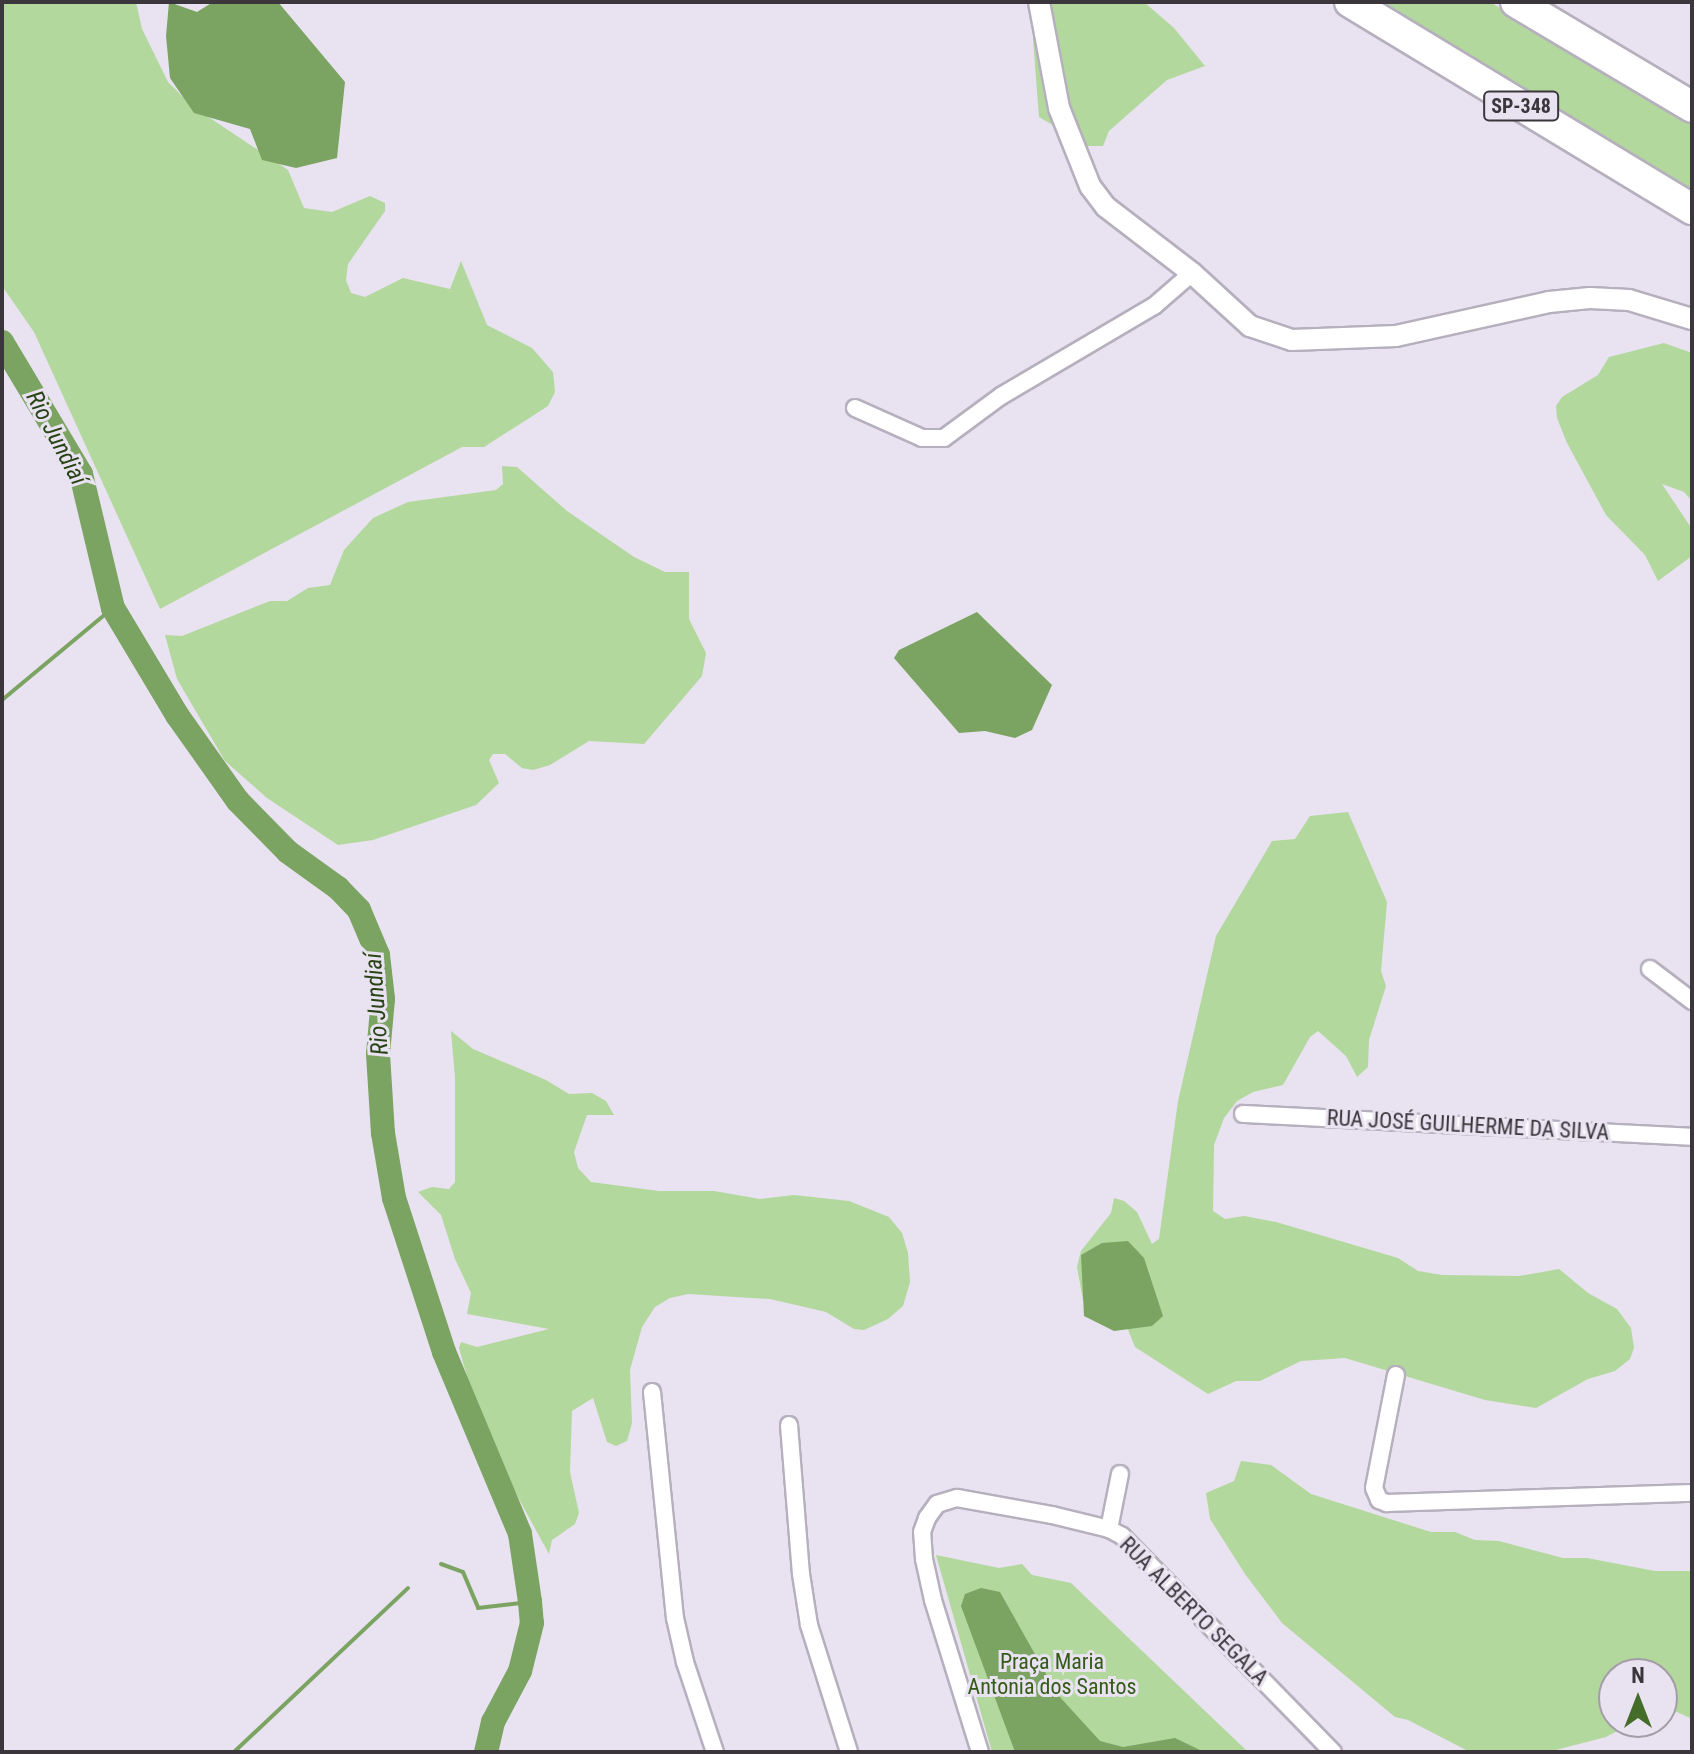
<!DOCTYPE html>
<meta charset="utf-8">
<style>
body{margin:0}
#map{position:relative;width:1694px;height:1754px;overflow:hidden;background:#e9e2f0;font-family:"Roboto Condensed",sans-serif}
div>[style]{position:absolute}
.green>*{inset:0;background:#b2d89d}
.water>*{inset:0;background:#7ba462}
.stream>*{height:4px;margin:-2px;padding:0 2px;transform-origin:2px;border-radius:2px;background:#7ba462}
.river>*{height:24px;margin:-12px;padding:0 12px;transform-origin:12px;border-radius:12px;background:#7ba462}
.roads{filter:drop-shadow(2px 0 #b6afbd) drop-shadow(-2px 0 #b6afbd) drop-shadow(0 2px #b6afbd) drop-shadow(0 -2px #b6afbd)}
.minor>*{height:16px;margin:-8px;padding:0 8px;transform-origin:8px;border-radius:8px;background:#fff}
.tertiary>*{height:20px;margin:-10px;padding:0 10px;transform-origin:10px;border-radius:10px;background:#fff}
.motorway>*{height:30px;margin:-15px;padding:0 15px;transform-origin:15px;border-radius:15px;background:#fff}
span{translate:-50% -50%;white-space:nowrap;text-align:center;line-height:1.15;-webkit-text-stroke:6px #e9e2f0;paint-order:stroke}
.shield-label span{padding:2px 6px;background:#e9e2f0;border:2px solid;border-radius:6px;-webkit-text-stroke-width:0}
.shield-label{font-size:20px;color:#3a363c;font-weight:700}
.street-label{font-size:22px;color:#3a363c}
.park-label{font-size:22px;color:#345b17}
.water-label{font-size:24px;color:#284416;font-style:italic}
.frame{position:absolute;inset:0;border:4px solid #3a363c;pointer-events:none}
.north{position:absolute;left:1598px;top:1658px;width:80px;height:80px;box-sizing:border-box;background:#e9e2f0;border:2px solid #a39da8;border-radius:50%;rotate:0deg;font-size:22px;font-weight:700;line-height:32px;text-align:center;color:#3a363c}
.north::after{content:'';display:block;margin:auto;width:28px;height:36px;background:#446d29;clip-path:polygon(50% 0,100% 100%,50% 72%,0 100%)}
</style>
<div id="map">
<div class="green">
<div style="clip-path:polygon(2px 2px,136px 2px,142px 29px,168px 82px,192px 106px,288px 170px,304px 208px,332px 212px,370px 196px,385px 203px,385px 211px,348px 264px,346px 280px,351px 293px,365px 297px,403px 278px,450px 289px,461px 261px,487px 325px,532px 348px,553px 372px,555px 392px,548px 406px,484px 447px,462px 447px,160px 609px,34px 332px,2px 286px)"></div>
<div style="clip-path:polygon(1042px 2px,1144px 2px,1174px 28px,1205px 66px,1167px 80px,1109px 131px,1103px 146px,1076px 146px,1063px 131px,1039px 117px,1033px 39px)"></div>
<div style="clip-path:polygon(1378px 2px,1490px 2px,1692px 124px,1692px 191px)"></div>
<div style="clip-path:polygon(1664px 343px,1692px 353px,1692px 501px,1684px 492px,1662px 484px,1692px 529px,1692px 556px,1658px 581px,1645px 555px,1606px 515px,1567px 443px,1557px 418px,1556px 406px,1562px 397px,1598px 375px,1609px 357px)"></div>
<div style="clip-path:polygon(502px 466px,517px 467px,567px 511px,634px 557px,665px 572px,689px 572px,689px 619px,706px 653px,702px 676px,644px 744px,589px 741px,550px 765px,533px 770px,522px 768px,505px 754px,493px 754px,489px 760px,499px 783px,476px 805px,373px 840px,338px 845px,267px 798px,225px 761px,177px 679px,165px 635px,182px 636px,270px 601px,287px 601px,308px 588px,330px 585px,344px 550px,373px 518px,408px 502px,496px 490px,503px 484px)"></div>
<div style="clip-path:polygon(1348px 812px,1387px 902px,1381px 971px,1386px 986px,1369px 1040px,1368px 1067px,1357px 1077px,1346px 1056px,1318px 1031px,1310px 1037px,1283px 1085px,1253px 1092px,1237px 1101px,1224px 1118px,1214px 1145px,1213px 1211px,1225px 1219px,1244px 1216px,1276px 1222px,1398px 1258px,1418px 1271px,1442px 1275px,1519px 1276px,1559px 1269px,1588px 1293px,1617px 1309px,1631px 1328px,1634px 1348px,1630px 1359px,1615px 1371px,1588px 1379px,1536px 1408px,1485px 1400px,1345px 1358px,1301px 1361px,1260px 1381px,1236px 1381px,1208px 1394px,1135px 1347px,1127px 1327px,1094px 1316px,1083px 1300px,1077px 1267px,1081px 1251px,1111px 1213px,1114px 1198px,1124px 1201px,1137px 1212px,1152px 1244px,1159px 1239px,1178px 1101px,1216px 936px,1272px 841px,1295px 839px,1310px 816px)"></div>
<div style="clip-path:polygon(451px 1031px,473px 1049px,546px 1080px,569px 1094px,592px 1093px,606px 1101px,614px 1115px,587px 1115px,574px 1152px,578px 1168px,591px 1182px,659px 1191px,714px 1191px,760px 1199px,794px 1195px,849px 1201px,889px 1217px,902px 1233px,908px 1253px,910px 1282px,903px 1306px,888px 1319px,864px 1330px,854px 1329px,826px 1312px,770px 1299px,688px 1294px,670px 1298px,655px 1307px,642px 1327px,630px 1370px,632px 1423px,627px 1441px,616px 1446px,607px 1442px,593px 1398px,572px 1411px,570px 1472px,579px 1513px,575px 1524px,552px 1540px,549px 1554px,514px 1490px,473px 1398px,459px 1348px,461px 1342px,477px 1347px,549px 1329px,467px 1314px,471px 1293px,455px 1259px,441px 1215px,418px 1192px,432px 1187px,449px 1189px,455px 1182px,455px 1077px)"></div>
<div style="clip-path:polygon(1241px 1461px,1271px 1465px,1311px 1494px,1431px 1532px,1455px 1532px,1475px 1540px,1499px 1541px,1563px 1558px,1587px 1558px,1655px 1571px,1692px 1571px,1692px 1719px,1677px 1712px,1662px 1713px,1662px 1674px,1614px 1674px,1614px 1722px,1634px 1722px,1606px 1737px,1548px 1752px,1470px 1752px,1408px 1720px,1395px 1717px,1282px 1623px,1245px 1574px,1210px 1519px,1206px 1493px,1234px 1481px)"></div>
<div style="clip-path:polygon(936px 1555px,999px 1568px,1022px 1564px,1032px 1575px,1071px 1583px,1248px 1752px,992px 1752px)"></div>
</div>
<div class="water">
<div style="clip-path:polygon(169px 2px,197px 12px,213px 2px,278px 2px,345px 82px,337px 158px,296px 168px,262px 160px,250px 129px,194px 113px,170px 78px,166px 36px)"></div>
<div style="clip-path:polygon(977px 612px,1052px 685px,1032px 730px,1015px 738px,985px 731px,959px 733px,894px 658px,899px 650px)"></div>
<div style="clip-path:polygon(1128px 1241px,1144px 1258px,1163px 1316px,1152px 1326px,1114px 1331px,1084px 1316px,1081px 1255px,1102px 1243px)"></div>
<div style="clip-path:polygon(981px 1588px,1000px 1592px,1058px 1695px,1100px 1741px,1123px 1747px,1175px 1738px,1204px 1752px,1015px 1752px,961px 1606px,965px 1594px)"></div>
</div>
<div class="stream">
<div style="left:2px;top:700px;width:144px;rotate:-39.7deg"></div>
<div style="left:441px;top:1564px;width:23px;rotate:20deg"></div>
<div style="left:463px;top:1572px;width:39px;rotate:67deg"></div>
<div style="left:478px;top:1608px;width:52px;rotate:-6.6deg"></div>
<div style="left:234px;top:1752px;width:239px;rotate:-43.3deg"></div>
</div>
<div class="river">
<div style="left:2px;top:342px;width:154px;rotate:59.1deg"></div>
<div style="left:81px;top:474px;width:138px;rotate:76.6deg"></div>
<div style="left:113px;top:608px;width:125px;rotate:59.1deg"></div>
<div style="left:177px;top:715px;width:105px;rotate:54.7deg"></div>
<div style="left:238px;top:801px;width:71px;rotate:45.6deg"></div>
<div style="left:288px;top:852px;width:62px;rotate:35.8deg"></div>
<div style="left:338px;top:888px;width:30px;rotate:46deg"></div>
<div style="left:359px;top:910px;width:49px;rotate:67.1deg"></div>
<div style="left:378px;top:955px;width:44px;rotate:83.5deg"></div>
<div style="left:383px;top:999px;width:55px;rotate:95.2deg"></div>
<div style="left:378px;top:1054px;width:79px;rotate:86.4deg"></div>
<div style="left:383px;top:1133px;width:66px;rotate:80.4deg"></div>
<div style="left:394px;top:1198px;width:162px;rotate:72deg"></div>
<div style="left:444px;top:1352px;width:197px;rotate:67.3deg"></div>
<div style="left:520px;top:1534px;width:69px;rotate:81.6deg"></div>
<div style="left:530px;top:1602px;width:21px;rotate:85deg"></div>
<div style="left:532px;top:1623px;width:49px;rotate:104deg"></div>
<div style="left:520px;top:1671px;width:58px;rotate:117.9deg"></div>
<div style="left:493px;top:1722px;width:31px;rotate:103deg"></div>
</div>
<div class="roads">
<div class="minor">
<div style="left:855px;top:408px;width:73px;rotate:24.1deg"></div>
<div style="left:922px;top:438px;width:22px"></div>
<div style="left:944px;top:438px;width:71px;rotate:-36.4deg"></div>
<div style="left:1001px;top:396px;width:178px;rotate:-30.5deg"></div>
<div style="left:1154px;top:306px;width:50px;rotate:-41deg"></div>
<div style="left:1650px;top:969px;width:53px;rotate:37.3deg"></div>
<div style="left:1243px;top:1114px;width:450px;rotate:2.9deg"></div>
<div style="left:1396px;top:1375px;width:115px;rotate:101deg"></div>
<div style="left:1374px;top:1488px;width:13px;rotate:67deg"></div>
<div style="left:1379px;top:1500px;width:9px;rotate:21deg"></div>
<div style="left:1387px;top:1503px;width:305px;rotate:-1.9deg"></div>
<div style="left:652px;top:1392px;width:227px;rotate:84.2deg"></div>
<div style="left:675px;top:1618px;width:45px;rotate:77.2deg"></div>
<div style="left:685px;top:1662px;width:95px;rotate:71.6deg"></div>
<div style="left:789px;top:1425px;width:149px;rotate:85.4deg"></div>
<div style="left:801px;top:1574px;width:52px;rotate:81.1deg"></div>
<div style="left:809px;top:1625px;width:133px;rotate:72.5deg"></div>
<div style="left:1109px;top:1529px;width:56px;rotate:-78.7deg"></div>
<div style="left:980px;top:1752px;width:159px;rotate:-107.2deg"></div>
<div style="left:933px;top:1600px;width:42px;rotate:-102.4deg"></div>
<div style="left:924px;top:1559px;width:27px;rotate:-94deg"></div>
<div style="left:922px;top:1532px;width:15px;rotate:-70deg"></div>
<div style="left:927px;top:1518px;width:17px;rotate:-54deg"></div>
<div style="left:937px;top:1504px;width:21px;rotate:-17deg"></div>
<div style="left:957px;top:1498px;width:97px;rotate:10.1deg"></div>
<div style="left:1052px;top:1515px;width:59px;rotate:13.8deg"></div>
<div style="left:1109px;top:1529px;width:15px;rotate:28deg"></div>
<div style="left:1122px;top:1536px;width:302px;rotate:45.7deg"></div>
</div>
<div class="tertiary">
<div style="left:1039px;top:2px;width:108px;rotate:79.3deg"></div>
<div style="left:1059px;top:108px;width:84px;rotate:68.3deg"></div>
<div style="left:1090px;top:186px;width:26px;rotate:53deg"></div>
<div style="left:1106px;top:207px;width:108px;rotate:37.5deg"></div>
<div style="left:1192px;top:273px;width:79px;rotate:42.4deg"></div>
<div style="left:1250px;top:326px;width:44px;rotate:18.4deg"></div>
<div style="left:1292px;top:340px;width:104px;rotate:-2.2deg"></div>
<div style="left:1396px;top:336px;width:157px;rotate:-12.5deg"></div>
<div style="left:1549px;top:302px;width:41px;rotate:-5.6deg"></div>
<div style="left:1590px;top:298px;width:39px;rotate:3deg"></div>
<div style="left:1629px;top:300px;width:66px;rotate:16.8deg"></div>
</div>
<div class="motorway">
<div style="left:1350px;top:2px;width:400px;rotate:31.2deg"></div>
<div style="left:1516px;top:2px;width:205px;rotate:30.8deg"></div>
</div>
</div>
<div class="shield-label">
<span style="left:1521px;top:106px">SP-348</span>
</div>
<div class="street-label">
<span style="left:1468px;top:1125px;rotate:3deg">RUA JOSÉ GUILHERME DA SILVA</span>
<span style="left:1194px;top:1611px;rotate:45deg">RUA ALBERTO SEGALA</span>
</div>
<div class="park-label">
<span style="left:1052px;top:1674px">Praça Maria<br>Antonia dos Santos</span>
</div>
<div class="water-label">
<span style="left:56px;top:438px;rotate:62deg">Rio Jundiaí</span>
<span style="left:377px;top:1004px;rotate:-94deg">Rio Jundiaí</span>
</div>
<div class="frame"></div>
<div class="north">N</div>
</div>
